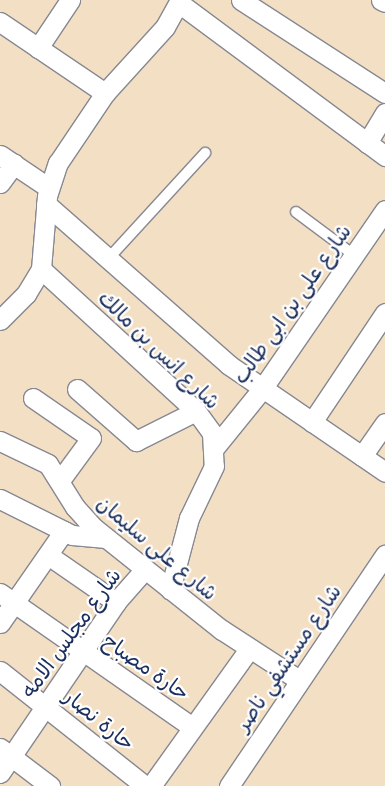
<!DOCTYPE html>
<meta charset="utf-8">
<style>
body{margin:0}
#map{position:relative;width:385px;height:786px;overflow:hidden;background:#f3e0c4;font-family:Caveat,"Playpen Sans Arabic",sans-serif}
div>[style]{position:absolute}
.roads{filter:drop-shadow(1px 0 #878891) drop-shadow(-1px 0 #878891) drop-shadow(0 1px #878891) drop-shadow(0 -1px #878891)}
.lane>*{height:10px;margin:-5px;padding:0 5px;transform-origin:5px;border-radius:5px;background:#fff}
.street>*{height:19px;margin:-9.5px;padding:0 9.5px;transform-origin:9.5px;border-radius:9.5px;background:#fff}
span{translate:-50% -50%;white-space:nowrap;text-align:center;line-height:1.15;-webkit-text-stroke:4.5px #fff;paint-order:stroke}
.street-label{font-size:21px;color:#1b2f5e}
</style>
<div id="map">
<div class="roads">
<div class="lane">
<div style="left:296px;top:212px;width:72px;rotate:36.6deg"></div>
<div style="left:108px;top:259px;width:144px;rotate:-47.5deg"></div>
</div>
<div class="street">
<div style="left:241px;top:0;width:171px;rotate:32.9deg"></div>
<div style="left:381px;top:0;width:4px;rotate:27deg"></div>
<div style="left:179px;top:3px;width:257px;rotate:36.6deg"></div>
<div style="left:0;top:22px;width:127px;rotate:34.1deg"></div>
<div style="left:38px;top:48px;width:58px;rotate:-56.3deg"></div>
<div style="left:367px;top:143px;width:35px;rotate:-59deg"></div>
<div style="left:0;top:155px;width:59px;rotate:34deg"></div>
<div style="left:0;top:183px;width:24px;rotate:-54deg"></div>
<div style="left:46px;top:204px;width:244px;rotate:41.3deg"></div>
<div style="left:229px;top:365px;width:189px;rotate:34.4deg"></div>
<div style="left:41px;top:269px;width:210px;rotate:42.5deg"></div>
<div style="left:196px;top:411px;width:27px;rotate:54deg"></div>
<div style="left:212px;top:433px;width:33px;rotate:87deg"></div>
<div style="left:214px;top:466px;width:58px;rotate:115.7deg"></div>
<div style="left:189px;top:518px;width:74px;rotate:104.8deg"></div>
<div style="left:0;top:320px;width:37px;rotate:-45deg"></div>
<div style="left:26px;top:294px;width:29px;rotate:-59deg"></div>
<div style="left:41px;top:269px;width:73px;rotate:-85.3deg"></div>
<div style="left:47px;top:196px;width:35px;rotate:-72deg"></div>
<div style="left:58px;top:163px;width:84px;rotate:-56.1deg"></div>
<div style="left:105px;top:93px;width:89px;rotate:-47.7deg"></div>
<div style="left:165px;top:27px;width:31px;rotate:-61deg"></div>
<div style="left:77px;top:389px;width:79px;rotate:41.4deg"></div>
<div style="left:136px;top:441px;width:67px;rotate:-26.6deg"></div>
<div style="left:33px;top:398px;width:70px;rotate:34.6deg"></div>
<div style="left:91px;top:438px;width:51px;rotate:126.2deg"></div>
<div style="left:312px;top:422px;width:131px;rotate:-56.2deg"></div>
<div style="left:0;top:441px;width:53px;rotate:25.6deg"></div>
<div style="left:48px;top:464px;width:51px;rotate:57.9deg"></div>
<div style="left:75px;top:507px;width:28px;rotate:48deg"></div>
<div style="left:94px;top:528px;width:164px;rotate:38.6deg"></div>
<div style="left:222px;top:630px;width:92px;rotate:33deg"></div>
<div style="left:215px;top:447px;width:75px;rotate:-51deg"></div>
<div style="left:262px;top:389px;width:217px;rotate:-55.5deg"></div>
<div style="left:362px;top:456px;width:40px;rotate:-55.1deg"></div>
<div style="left:0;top:499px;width:80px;rotate:26.6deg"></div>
<div style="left:72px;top:535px;width:34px;rotate:5deg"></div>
<div style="left:48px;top:555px;width:83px;rotate:34.7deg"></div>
<div style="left:0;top:593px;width:234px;rotate:34.9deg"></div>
<div style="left:0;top:623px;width:112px;rotate:-55.2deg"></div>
<div style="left:0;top:671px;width:185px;rotate:38.4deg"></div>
<div style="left:0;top:748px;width:63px;rotate:37.2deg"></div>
<div style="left:0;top:773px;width:207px;rotate:-55.8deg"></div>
<div style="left:116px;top:602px;width:44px;rotate:-48.7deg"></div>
<div style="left:151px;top:786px;width:168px;rotate:-54.4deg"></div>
<div style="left:229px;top:786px;width:279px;rotate:-56deg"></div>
</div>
</div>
<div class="street-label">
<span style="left:292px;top:304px;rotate:-55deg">شارع على بن ابى طالب</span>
<span style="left:159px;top:350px;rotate:44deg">شارع انس بن مالك</span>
<span style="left:157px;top:548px;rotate:40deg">شارع على سليمان</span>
<span style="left:71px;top:633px;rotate:-54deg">شارع مجلس الامه</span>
<span style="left:288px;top:658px;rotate:-56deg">شارع مستشفي ناصر</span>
<span style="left:146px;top:667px;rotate:35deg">حارة مصباح</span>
<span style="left:99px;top:720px;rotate:39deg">حارة نصار</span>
</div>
</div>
